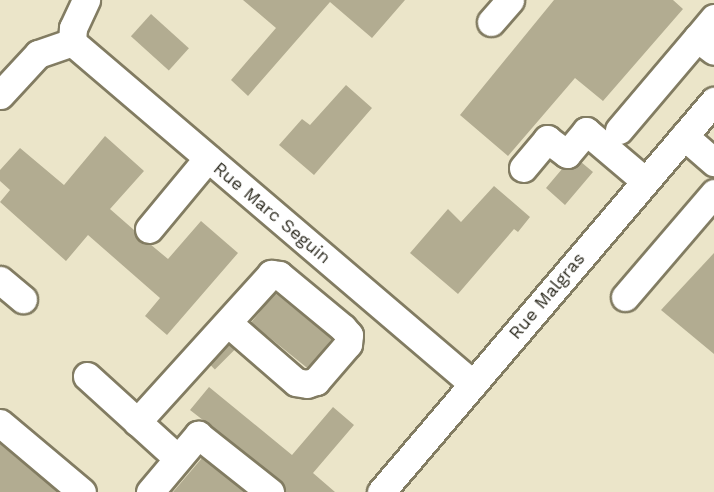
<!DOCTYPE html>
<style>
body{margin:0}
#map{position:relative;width:714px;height:492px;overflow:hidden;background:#ebe5c9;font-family:"Work Sans",sans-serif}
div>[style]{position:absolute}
.building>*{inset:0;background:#b2ac91;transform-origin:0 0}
.roads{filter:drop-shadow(2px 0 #827c62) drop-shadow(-2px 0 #827c62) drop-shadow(0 2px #827c62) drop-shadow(0 -2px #827c62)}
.minor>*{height:27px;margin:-13.5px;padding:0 13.5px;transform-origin:13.5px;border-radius:13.5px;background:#fff}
span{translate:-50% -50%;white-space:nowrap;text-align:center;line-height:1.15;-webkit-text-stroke:4.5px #fff;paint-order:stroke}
.street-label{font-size:18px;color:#2f2d22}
</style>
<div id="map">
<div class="building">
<div style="clip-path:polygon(243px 0,405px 0,372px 38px,330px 2px,248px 96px,231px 80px,276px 28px)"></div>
<div style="clip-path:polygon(554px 0,673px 0,683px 9px,603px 101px,575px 78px,508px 156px,460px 115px)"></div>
<div style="left:151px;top:14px;width:51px;height:30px;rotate:42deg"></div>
<div style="clip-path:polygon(346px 85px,372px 108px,314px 175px,279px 145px,302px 119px,310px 125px)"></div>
<div style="clip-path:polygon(105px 136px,144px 171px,110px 209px,134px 230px,139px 241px,150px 244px,168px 259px,201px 221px,238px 253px,167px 335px,145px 316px,160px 298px,88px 235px,66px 261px,0 202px,10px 190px,0 181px,0 170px,20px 148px,64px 185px)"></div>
<div style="clip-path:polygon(581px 162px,593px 172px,565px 205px,546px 188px,562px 169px,572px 169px)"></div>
<div style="clip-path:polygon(494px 186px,530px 217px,518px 232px,514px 229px,458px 294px,410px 253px,448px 209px,461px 222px)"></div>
<div style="clip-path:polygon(714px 253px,714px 354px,661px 310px)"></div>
<div style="left:275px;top:293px;width:73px;height:38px;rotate:39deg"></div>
<div style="left:229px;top:344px;width:8px;height:28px;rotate:45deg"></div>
<div style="clip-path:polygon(209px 387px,292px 455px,333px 407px,354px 425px,313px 473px,335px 492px,285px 492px,280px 480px,190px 410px)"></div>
<div style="clip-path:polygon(0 444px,58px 492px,0 492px)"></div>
<div style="clip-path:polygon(202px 458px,245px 492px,173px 492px)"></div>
</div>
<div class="roads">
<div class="minor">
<div style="left:714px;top:18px;width:26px;rotate:130deg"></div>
<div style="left:697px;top:38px;width:21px;rotate:37deg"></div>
<div style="left:491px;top:22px;width:29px;rotate:-49deg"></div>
<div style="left:72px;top:42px;width:527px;rotate:40.46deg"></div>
<div style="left:0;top:95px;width:56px;rotate:-47.2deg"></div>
<div style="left:38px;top:54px;width:36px;rotate:-19deg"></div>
<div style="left:72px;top:42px;width:14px;rotate:-86deg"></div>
<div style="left:73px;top:28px;width:31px;rotate:-65deg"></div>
<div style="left:619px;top:130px;width:121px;rotate:-49.7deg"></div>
<div style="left:684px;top:136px;width:40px;rotate:41deg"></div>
<div style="left:523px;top:168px;width:38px;rotate:-50deg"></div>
<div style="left:547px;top:139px;width:25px;rotate:37deg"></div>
<div style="left:567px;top:154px;width:30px;rotate:-50deg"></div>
<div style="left:586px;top:131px;width:77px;rotate:40.3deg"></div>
<div style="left:149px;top:229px;width:92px;rotate:-50.3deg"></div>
<div style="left:0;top:280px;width:30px;rotate:40deg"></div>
<div style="left:625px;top:297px;width:137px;rotate:-49.4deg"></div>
<div style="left:87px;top:376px;width:122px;rotate:42.3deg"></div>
<div style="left:137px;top:422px;width:200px;rotate:-47.8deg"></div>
<div style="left:271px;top:274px;width:8px;rotate:7deg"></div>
<div style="left:279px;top:275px;width:83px;rotate:39.6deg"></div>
<div style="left:343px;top:328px;width:9px;rotate:49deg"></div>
<div style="left:349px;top:335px;width:9px;rotate:96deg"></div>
<div style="left:348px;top:344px;width:49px;rotate:130.9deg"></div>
<div style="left:316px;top:381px;width:9px;rotate:162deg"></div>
<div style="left:307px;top:384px;width:11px;rotate:-170deg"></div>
<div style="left:296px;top:382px;width:90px;rotate:-139.1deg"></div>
<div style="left:0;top:423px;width:107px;rotate:40.1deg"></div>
<div style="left:150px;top:492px;width:75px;rotate:-49.9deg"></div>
<div style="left:198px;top:435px;width:92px;rotate:38.4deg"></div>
<div style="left:381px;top:492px;width:514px;rotate:-49.58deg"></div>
</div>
</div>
<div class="street-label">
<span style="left:272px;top:213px;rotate:40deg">Rue Marc Seguin</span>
<span style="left:547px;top:296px;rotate:-50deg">Rue Malgras</span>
</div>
</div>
